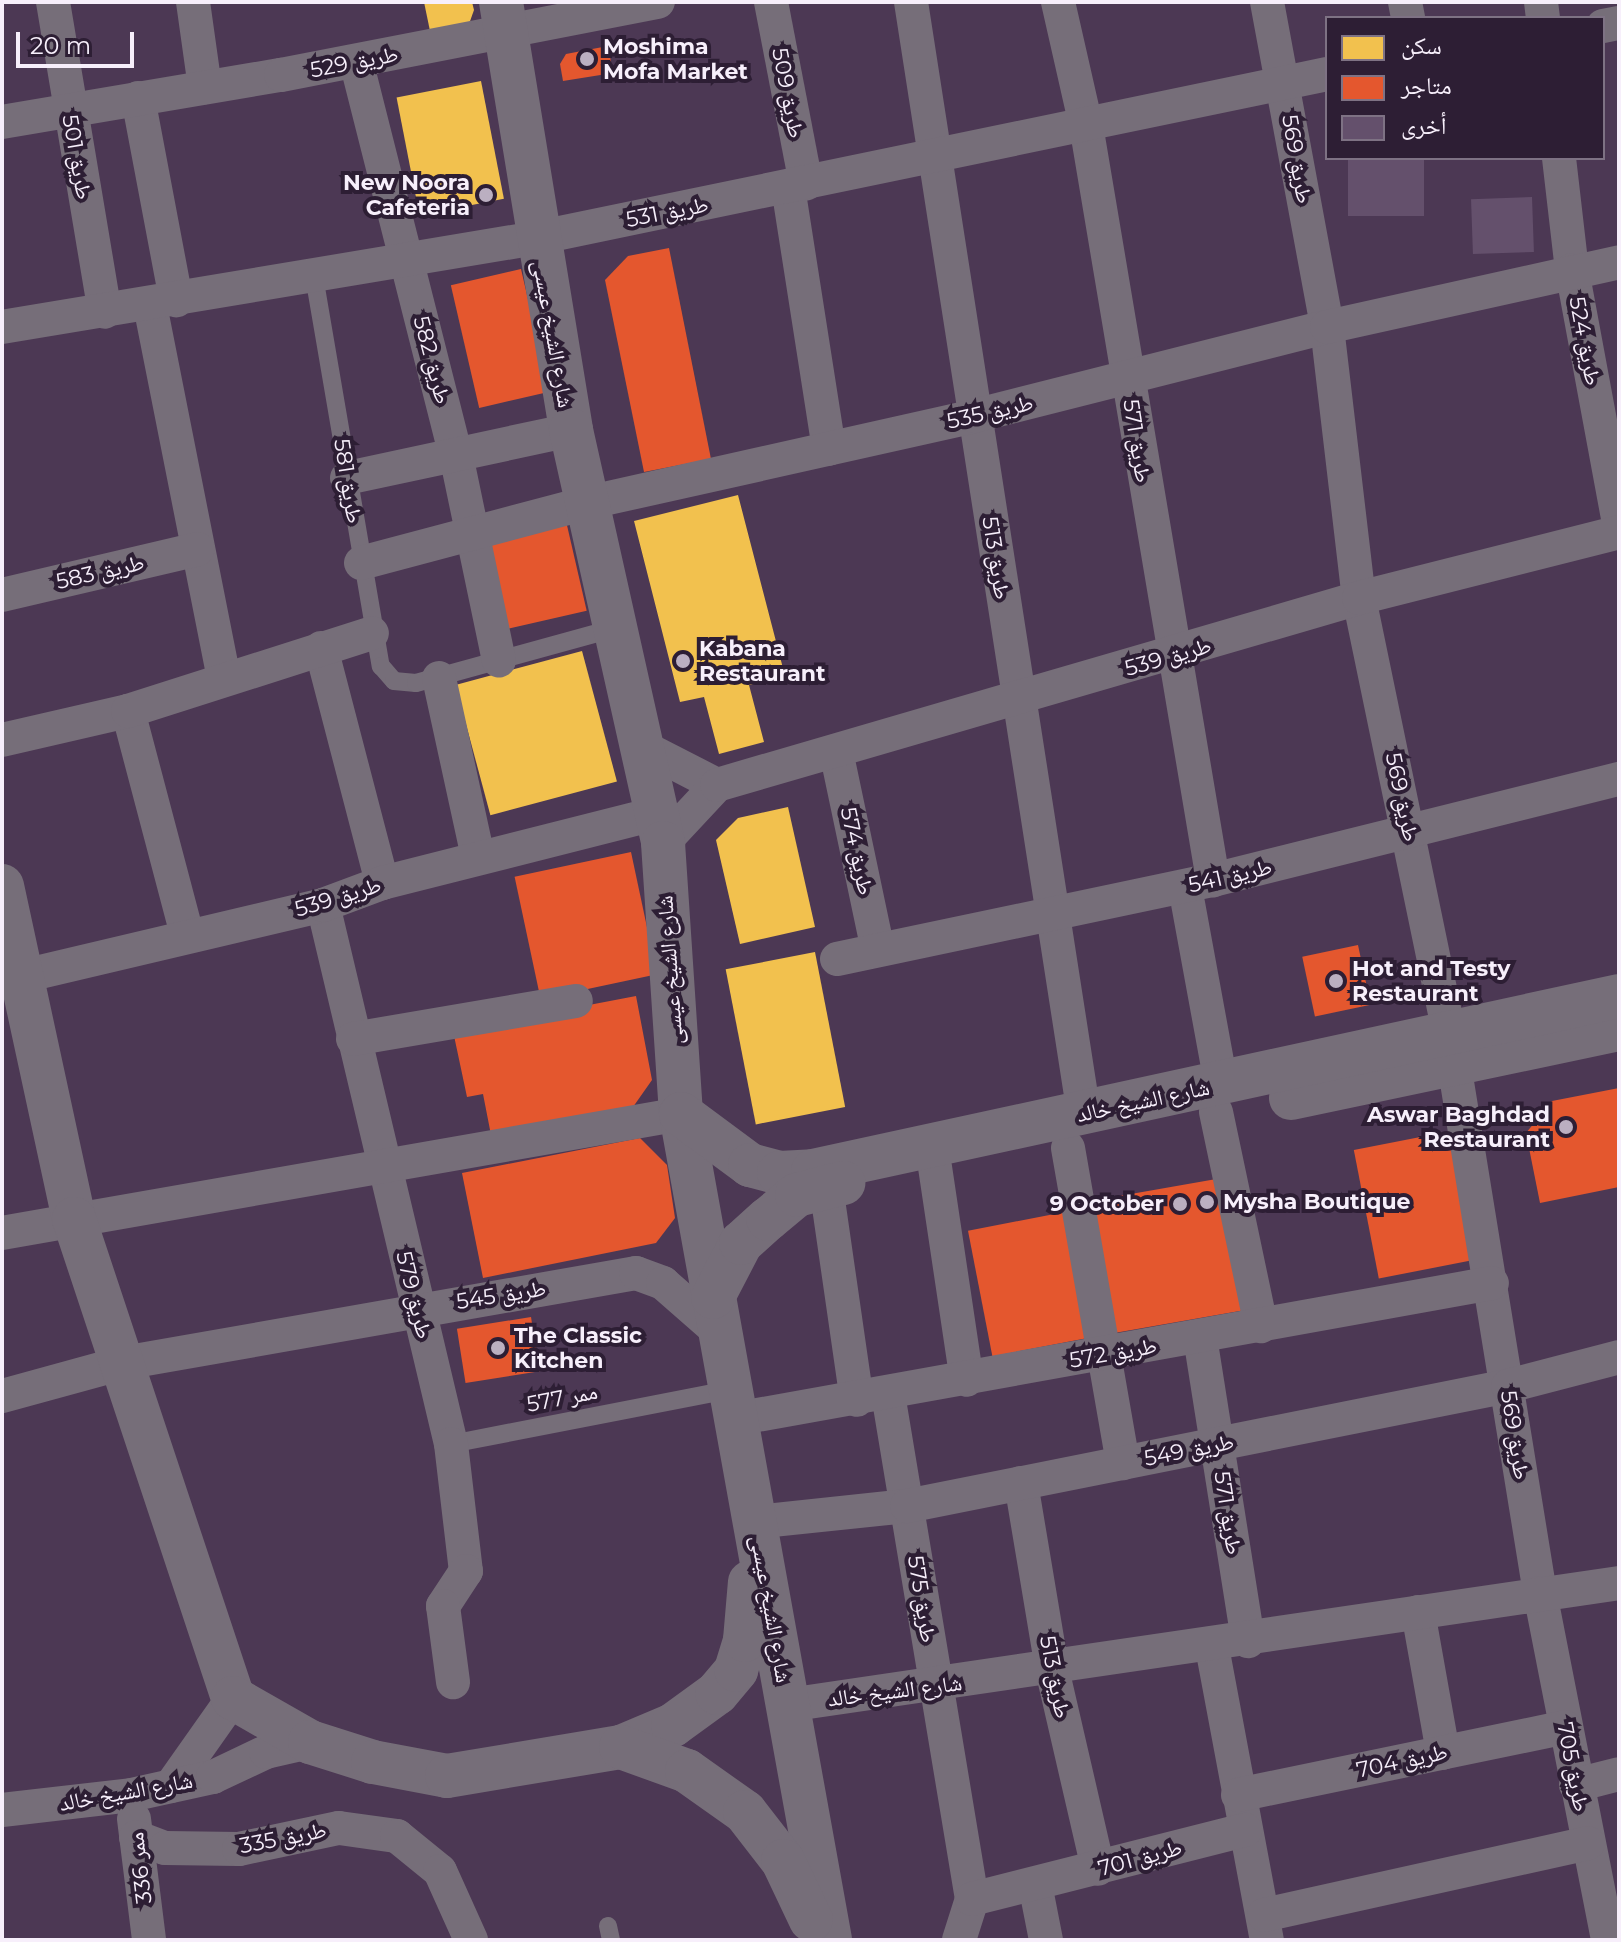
<!DOCTYPE html>
<meta charset="utf-8">
<style>
body{margin:0}
#map{position:relative;width:1621px;height:1942px;overflow:hidden;background:#4c3854;font-family:Montserrat,"Noto Naskh Arabic",sans-serif}
div>[style]{position:absolute}
.homes>*{inset:0;background:#f2c14e;transform-origin:0 0}
.shops>*{inset:0;background:#e4572e;transform-origin:0 0}
.building>*{inset:0;background:#64506c;transform-origin:0 0}
.service>*{height:18px;margin:-9px;padding:0 9px;transform-origin:9px;border-radius:9px;background:#766e79}
.minor>*{height:34px;margin:-17px;padding:0 17px;transform-origin:17px;border-radius:17px;background:#766e79}
.tertiary>*{height:44px;margin:-22px;padding:0 22px;transform-origin:22px;border-radius:22px;background:#766e79}
.dots>*{width:22px;height:22px;translate:-50% -50%;box-sizing:border-box;border:4px solid #2d1e34;border-radius:50%}
span{translate:-50% -50%;white-space:nowrap;text-align:center;line-height:1.15;-webkit-text-stroke:8px #2d1e34;paint-order:stroke}
.poi-label{font-size:22px;color:#f7effb;font-weight:700}
.left{translate:0 -50%;text-align:left}
.right{translate:-100% -50%;text-align:right}
.street-label{font-size:22px;color:#f7effb}
.frame{position:absolute;inset:0;border:4px solid #f7effb;pointer-events:none}
.legend{position:absolute;left:1325px;top:16px;width:280px;height:144px;box-sizing:border-box;background:#2d1e34;border:2px solid #7e7284;margin:0;padding:10px 14px;list-style:none;font-size:24px;color:#f7effb}
.legend li{display:flex;align-items:center;gap:16px;height:40px}
.legend b{width:40px;border:2px solid #7e7284}
.scale{position:absolute;left:16px;top:32px;width:118px;height:36px;box-sizing:border-box;border:4px solid #f7effb;border-top:0;padding-left:10px;font-size:24px;line-height:28px;white-space:nowrap;color:#f7effb;-webkit-text-stroke:6px #2d1e34;paint-order:stroke}
</style>
<div id="map">
<div class="homes">
<div style="clip-path:polygon(424px 2px,472px 2px,474px 10px,469px 24px,430px 31px)"></div>
<div style="left:481px;top:81px;width:120px;height:86px;rotate:79deg"></div>
<div style="clip-path:polygon(738px 495px,785px 676px,749px 685px,764px 742px,719px 754px,704px 697px,680px 702px,634px 521px)"></div>
<div style="left:582px;top:651px;width:135px;height:131px;rotate:75deg"></div>
<div style="clip-path:polygon(788px 807px,815px 927px,740px 944px,716px 840px,738px 818px)"></div>
<div style="left:815px;top:952px;width:158px;height:91px;rotate:79deg"></div>
</div>
<div class="shops">
<div style="clip-path:polygon(608px 46px,613px 73px,563px 81px,560px 64px,566px 54px)"></div>
<div style="clip-path:polygon(669px 248px,711px 459px,644px 472px,605px 280px,628px 256px)"></div>
<div style="left:521px;top:269px;width:126px;height:72px;rotate:77deg"></div>
<div style="left:566px;top:521px;width:92px;height:81px;rotate:77deg"></div>
<div style="left:631px;top:852px;width:125px;height:119px;rotate:78deg"></div>
<div style="left:1358px;top:945px;width:61px;height:57px;rotate:78deg"></div>
<div style="clip-path:polygon(636px 996px,652px 1080px,633px 1107px,491px 1135px,483px 1094px,467px 1097px,453px 1031px)"></div>
<div style="clip-path:polygon(1619px 1088px,1619px 1187px,1540px 1203px,1526px 1133px,1552px 1101px)"></div>
<div style="left:1451px;top:1131px;width:131px;height:99px;rotate:79deg"></div>
<div style="clip-path:polygon(640px 1138px,667px 1165px,675px 1218px,656px 1243px,483px 1278px,462px 1173px)"></div>
<div style="left:1222px;top:1178px;width:134px;height:133px;rotate:80deg"></div>
<div style="left:1075px;top:1210px;width:128px;height:109px;rotate:79deg"></div>
<div style="left:531px;top:1317px;width:55px;height:75px;rotate:81deg"></div>
</div>
<div class="building">
<div style="left:1348px;top:158px;width:76px;height:58px"></div>
<div style="left:1532px;top:197px;width:55px;height:61px;rotate:88deg"></div>
</div>
<div class="service">
<div style="left:314px;top:276px;width:396px;rotate:80.3deg"></div>
<div style="left:381px;top:666px;width:20px;rotate:49deg"></div>
<div style="left:394px;top:681px;width:22px;rotate:5deg"></div>
<div style="left:416px;top:683px;width:207px;rotate:-15.4deg"></div>
<div style="left:451px;top:1444px;width:282px;rotate:-11deg"></div>
<div style="left:608px;top:1926px;width:14px;rotate:78deg"></div>
</div>
<div class="minor">
<div style="left:53px;top:2px;width:314px;rotate:80.5deg"></div>
<div style="left:193px;top:2px;width:86px;rotate:82deg"></div>
<div style="left:771px;top:2px;width:185px;rotate:79.1deg"></div>
<div style="left:911px;top:2px;width:1125px;rotate:81.16deg"></div>
<div style="left:1058px;top:2px;width:126px;rotate:77.2deg"></div>
<div style="left:1086px;top:125px;width:766px;rotate:80.45deg"></div>
<div style="left:1267px;top:2px;width:330px;rotate:79.5deg"></div>
<div style="left:1327px;top:327px;width:273px;rotate:83.3deg"></div>
<div style="left:1359px;top:598px;width:444px;rotate:78.3deg"></div>
<div style="left:1449px;top:1033px;width:567px;rotate:80.77deg"></div>
<div style="left:1540px;top:1593px;width:354px;rotate:78.9deg"></div>
<div style="left:1405px;top:2px;width:16px;rotate:79deg"></div>
<div style="left:1541px;top:2px;width:16px;rotate:83deg"></div>
<div style="left:1603px;top:26px;width:16px;rotate:-11deg"></div>
<div style="left:356px;top:61px;width:406px;rotate:75.8deg"></div>
<div style="left:456px;top:455px;width:210px;rotate:78.2deg"></div>
<div style="left:138px;top:98px;width:206px;rotate:79.3deg"></div>
<div style="left:2px;top:122px;width:283px;rotate:-9.6deg"></div>
<div style="left:281px;top:75px;width:384px;rotate:-11deg"></div>
<div style="left:1559px;top:158px;width:113px;rotate:83.4deg"></div>
<div style="left:1572px;top:270px;width:257px;rotate:79.5deg"></div>
<div style="left:788px;top:187px;width:265px;rotate:81.1deg"></div>
<div style="left:150px;top:305px;width:380px;rotate:78.8deg"></div>
<div style="left:2px;top:327px;width:541px;rotate:-9.46deg"></div>
<div style="left:536px;top:238px;width:808px;rotate:-11.71deg"></div>
<div style="left:347px;top:478px;width:229px;rotate:-12.1deg"></div>
<div style="left:361px;top:563px;width:233px;rotate:-14.9deg"></div>
<div style="left:586px;top:503px;width:398px;rotate:-12.6deg"></div>
<div style="left:974px;top:416px;width:364px;rotate:-14.2deg"></div>
<div style="left:1327px;top:327px;width:299px;rotate:-12.5deg"></div>
<div style="left:2px;top:595px;width:201px;rotate:-13.2deg"></div>
<div style="left:321px;top:648px;width:243px;rotate:75.4deg"></div>
<div style="left:439px;top:678px;width:183px;rotate:77.7deg"></div>
<div style="left:128px;top:711px;width:232px;rotate:75.2deg"></div>
<div style="left:2px;top:740px;width:129px;rotate:-13deg"></div>
<div style="left:128px;top:711px;width:256px;rotate:-17.7deg"></div>
<div style="left:645px;top:748px;width:81px;rotate:27.2deg"></div>
<div style="left:836px;top:751px;width:203px;rotate:78.1deg"></div>
<div style="left:663px;top:843px;width:79px;rotate:-47deg"></div>
<div style="left:717px;top:785px;width:669px;rotate:-16.24deg"></div>
<div style="left:1359px;top:598px;width:268px;rotate:-14.2deg"></div>
<div style="left:1185px;top:887px;width:200px;rotate:79.6deg"></div>
<div style="left:323px;top:905px;width:554px;rotate:76.64deg"></div>
<div style="left:451px;top:1444px;width:128px;rotate:83.3deg"></div>
<div style="left:466px;top:1571px;width:42px;rotate:123.3deg"></div>
<div style="left:443px;top:1606px;width:77px;rotate:82.5deg"></div>
<div style="left:837px;top:959px;width:384px;rotate:-11.9deg"></div>
<div style="left:1213px;top:880px;width:418px;rotate:-14deg"></div>
<div style="left:2px;top:981px;width:330px;rotate:-13.3deg"></div>
<div style="left:323px;top:905px;width:63px;rotate:-20.4deg"></div>
<div style="left:382px;top:883px;width:282px;rotate:-14.2deg"></div>
<div style="left:353px;top:1039px;width:226px;rotate:-9.7deg"></div>
<div style="left:1216px;top:1112px;width:219px;rotate:78.1deg"></div>
<div style="left:1068px;top:1148px;width:320px;rotate:80.1deg"></div>
<div style="left:935px;top:1167px;width:215px;rotate:81.5deg"></div>
<div style="left:826px;top:1186px;width:216px;rotate:81.8deg"></div>
<div style="left:2px;top:1233px;width:689px;rotate:-9.94deg"></div>
<div style="left:1200px;top:1337px;width:308px;rotate:81deg"></div>
<div style="left:888px;top:1394px;width:512px;rotate:80.56deg"></div>
<div style="left:2px;top:1396px;width:125px;rotate:-15.3deg"></div>
<div style="left:123px;top:1363px;width:521px;rotate:-9.95deg"></div>
<div style="left:636px;top:1273px;width:29px;rotate:20deg"></div>
<div style="left:663px;top:1283px;width:74px;rotate:41.2deg"></div>
<div style="left:735px;top:1419px;width:769px;rotate:-10.18deg"></div>
<div style="left:1021px;top:1483px;width:189px;rotate:80.5deg"></div>
<div style="left:1052px;top:1669px;width:205px;rotate:77deg"></div>
<div style="left:755px;top:1522px;width:153px;rotate:-6deg"></div>
<div style="left:907px;top:1506px;width:613px;rotate:-11.29deg"></div>
<div style="left:1508px;top:1386px;width:115px;rotate:-14.6deg"></div>
<div style="left:1418px;top:1612px;width:143px;rotate:79.9deg"></div>
<div style="left:1212px;top:1647px;width:298px;rotate:79.4deg"></div>
<div style="left:788px;top:1705px;width:840px;rotate:-8.35deg"></div>
<div style="left:1576px;top:1785px;width:44px;rotate:-14.3deg"></div>
<div style="left:171px;top:1786px;width:108px;rotate:-54.8deg"></div>
<div style="left:1238px;top:1795px;width:334px;rotate:-11.7deg"></div>
<div style="left:2px;top:1810px;width:130px;rotate:-6.6deg"></div>
<div style="left:131px;top:1795px;width:84px;rotate:-12.4deg"></div>
<div style="left:213px;top:1777px;width:59px;rotate:-25.3deg"></div>
<div style="left:266px;top:1752px;width:45px;rotate:-12.8deg"></div>
<div style="left:134px;top:1819px;width:122px;rotate:82.9deg"></div>
<div style="left:136px;top:1837px;width:31px;rotate:21deg"></div>
<div style="left:165px;top:1848px;width:74px;rotate:0.8deg"></div>
<div style="left:239px;top:1849px;width:102px;rotate:-11.9deg"></div>
<div style="left:339px;top:1828px;width:59px;rotate:7.9deg"></div>
<div style="left:397px;top:1836px;width:55px;rotate:39.1deg"></div>
<div style="left:440px;top:1871px;width:76px;rotate:65.8deg"></div>
<div style="left:1035px;top:1884px;width:57px;rotate:78.9deg"></div>
<div style="left:1264px;top:1915px;width:332px;rotate:-12.5deg"></div>
<div style="left:959px;top:1940px;width:43px;rotate:-72.4deg"></div>
<div style="left:972px;top:1899px;width:282px;rotate:-14.2deg"></div>
</div>
<div class="tertiary">
<div style="left:501px;top:2px;width:434px;rotate:80.7deg"></div>
<div style="left:571px;top:430px;width:423px;rotate:77.4deg"></div>
<div style="left:663px;top:843px;width:272px;rotate:86.2deg"></div>
<div style="left:681px;top:1114px;width:839px;rotate:79.77deg"></div>
<div style="left:2px;top:886px;width:341px;rotate:77.8deg"></div>
<div style="left:74px;top:1219px;width:505px;rotate:71.64deg"></div>
<div style="left:233px;top:1698px;width:89px;rotate:29.7deg"></div>
<div style="left:310px;top:1742px;width:66px;rotate:17.6deg"></div>
<div style="left:373px;top:1762px;width:75px;rotate:10.7deg"></div>
<div style="left:447px;top:1776px;width:176px;rotate:-9.5deg"></div>
<div style="left:621px;top:1747px;width:56px;rotate:-22.9deg"></div>
<div style="left:673px;top:1725px;width:54px;rotate:-36deg"></div>
<div style="left:717px;top:1693px;width:30px;rotate:-50deg"></div>
<div style="left:736px;top:1670px;width:31px;rotate:-73deg"></div>
<div style="left:745px;top:1640px;width:58px;rotate:-85.1deg"></div>
<div style="left:1291px;top:1098px;width:335px;rotate:-11.9deg"></div>
<div style="left:681px;top:1114px;width:86px;rotate:36.5deg"></div>
<div style="left:750px;top:1165px;width:30px;rotate:15deg"></div>
<div style="left:779px;top:1173px;width:34px;rotate:-3deg"></div>
<div style="left:813px;top:1171px;width:825px;rotate:-12.25deg"></div>
<div style="left:713px;top:1297px;width:61px;rotate:-62.6deg"></div>
<div style="left:741px;top:1243px;width:36px;rotate:-42deg"></div>
<div style="left:768px;top:1219px;width:38px;rotate:-40deg"></div>
<div style="left:797px;top:1195px;width:48px;rotate:-14.6deg"></div>
<div style="left:621px;top:1747px;width:70px;rotate:20deg"></div>
<div style="left:687px;top:1771px;width:71px;rotate:35.3deg"></div>
<div style="left:745px;top:1812px;width:62px;rotate:52.2deg"></div>
<div style="left:783px;top:1861px;width:65px;rotate:64.6deg"></div>
</div>
<div class="dots">
<div style="left:587px;top:59px;background:#bbafc1"></div>
<div style="left:486px;top:195px;background:#bbafc1"></div>
<div style="left:683px;top:661px;background:#bbafc1"></div>
<div style="left:1336px;top:981px;background:#bbafc1"></div>
<div style="left:1566px;top:1127px;background:#bbafc1"></div>
<div style="left:1207px;top:1202px;background:#bbafc1"></div>
<div style="left:1180px;top:1204px;background:#bbafc1"></div>
<div style="left:498px;top:1348px;background:#bbafc1"></div>
</div>
<div class="poi-label">
<span class="left" style="left:603px;top:59px">Moshima<br>Mofa Market</span>
<span class="right" style="left:470px;top:195px">New Noora<br>Cafeteria</span>
<span class="left" style="left:699px;top:661px">Kabana<br>Restaurant</span>
<span class="left" style="left:1352px;top:981px">Hot and Testy<br>Restaurant</span>
<span class="right" style="left:1550px;top:1127px">Aswar Baghdad<br>Restaurant</span>
<span class="left" style="left:1223px;top:1202px">Mysha Boutique</span>
<span class="right" style="left:1164px;top:1204px">9 October</span>
<span class="left" style="left:514px;top:1348px">The Classic<br>Kitchen</span>
</div>
<div class="street-label">
<span style="left:354px;top:62px;rotate:-11deg">طريق 529</span>
<span style="left:788px;top:93px;rotate:79deg">طريق 509</span>
<span style="left:77px;top:157px;rotate:80deg">طريق 501</span>
<span style="left:1297px;top:159px;rotate:80deg">طريق 569</span>
<span style="left:667px;top:212px;rotate:-11deg">طريق 531</span>
<span style="left:553px;top:334px;rotate:80deg">شارع الشيخ عيسى</span>
<span style="left:1585px;top:341px;rotate:79deg">طريق 524</span>
<span style="left:432px;top:360px;rotate:75deg">طريق 582</span>
<span style="left:990px;top:412px;rotate:-13deg">طريق 535</span>
<span style="left:1137px;top:441px;rotate:81deg">طريق 571</span>
<span style="left:348px;top:481px;rotate:81deg">طريق 581</span>
<span style="left:996px;top:558px;rotate:81deg">طريق 513</span>
<span style="left:100px;top:572px;rotate:-13deg">طريق 583</span>
<span style="left:1168px;top:657px;rotate:-16deg">طريق 539</span>
<span style="left:1402px;top:797px;rotate:78deg">طريق 569</span>
<span style="left:857px;top:851px;rotate:78deg">طريق 574</span>
<span style="left:1230px;top:876px;rotate:-13deg">طريق 541</span>
<span style="left:338px;top:897px;rotate:-17deg">طريق 539</span>
<span style="left:670px;top:970px;rotate:-94deg">شارع الشيخ عيسى</span>
<span style="left:1143px;top:1101px;rotate:-12deg">شارع الشيخ خالد</span>
<span style="left:414px;top:1295px;rotate:76deg">طريق 579</span>
<span style="left:501px;top:1295px;rotate:-9deg">طريق 545</span>
<span style="left:1113px;top:1353px;rotate:-10deg">طريق 572</span>
<span style="left:562px;top:1398px;rotate:-11deg">ممر 577</span>
<span style="left:1515px;top:1435px;rotate:81deg">طريق 569</span>
<span style="left:1189px;top:1450px;rotate:-11deg">طريق 549</span>
<span style="left:1228px;top:1513px;rotate:81deg">طريق 571</span>
<span style="left:922px;top:1599px;rotate:81deg">طريق 575</span>
<span style="left:771px;top:1609px;rotate:80deg">شارع الشيخ عيسى</span>
<span style="left:1055px;top:1677px;rotate:79deg">طريق 513</span>
<span style="left:895px;top:1691px;rotate:-7deg">شارع الشيخ خالد</span>
<span style="left:1402px;top:1761px;rotate:-12deg">طريق 704</span>
<span style="left:1573px;top:1767px;rotate:79deg">طريق 705</span>
<span style="left:126px;top:1792px;rotate:-10deg">شارع الشيخ خالد</span>
<span style="left:283px;top:1838px;rotate:-11deg">طريق 335</span>
<span style="left:1140px;top:1858px;rotate:-15deg">طريق 701</span>
<span style="left:140px;top:1868px;rotate:-97deg">ممر 336</span>
</div>
<div class="frame"></div>
<ul class="legend">
<li><b style="height:22px;background:#f2c14e"></b>سكن</li>
<li><b style="height:22px;background:#e4572e"></b>متاجر</li>
<li><b style="height:22px;background:#64506c"></b>أخرى</li>
</ul>
<div class="scale">20 m</div>
</div>
